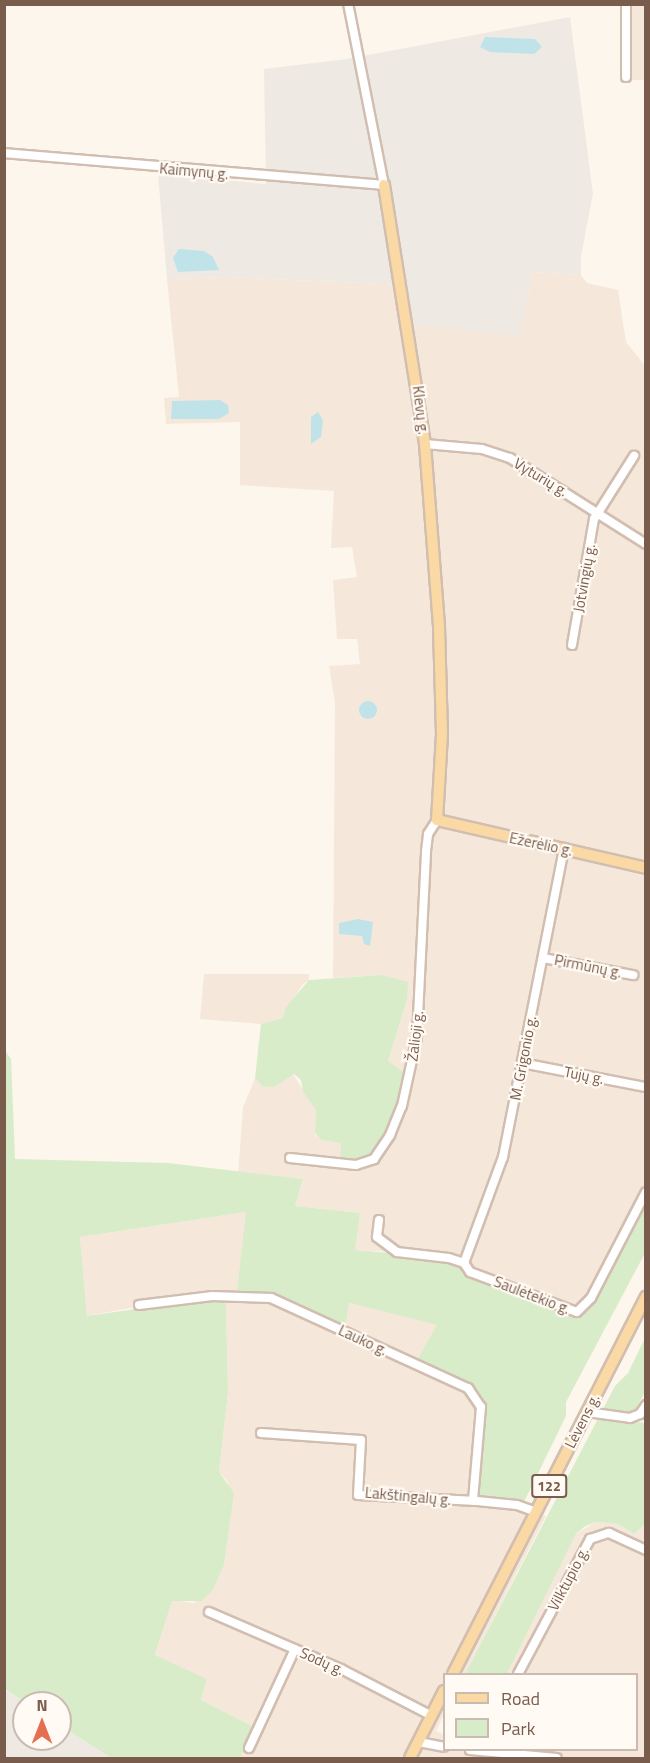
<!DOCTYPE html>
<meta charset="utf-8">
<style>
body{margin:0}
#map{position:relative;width:650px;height:1763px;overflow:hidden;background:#fdf6ec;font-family:"Titillium Web",sans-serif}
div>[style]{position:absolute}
.residential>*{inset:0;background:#f5e8da;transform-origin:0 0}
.industrial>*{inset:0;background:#efe9e4}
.green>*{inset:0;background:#d8ecc9}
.water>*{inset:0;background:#bfe3e8}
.round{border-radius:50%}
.roads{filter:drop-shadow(2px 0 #d1beb0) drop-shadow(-2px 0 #d1beb0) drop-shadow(0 2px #d1beb0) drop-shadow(0 -2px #d1beb0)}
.minor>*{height:8px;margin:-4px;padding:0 4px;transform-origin:4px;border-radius:4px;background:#fff}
.major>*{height:10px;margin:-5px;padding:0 5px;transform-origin:5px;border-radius:5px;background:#fbd9a5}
span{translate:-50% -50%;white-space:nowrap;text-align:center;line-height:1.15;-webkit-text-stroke:4.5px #fffaf3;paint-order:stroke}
.shield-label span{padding:2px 4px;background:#fffaf3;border:2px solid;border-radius:4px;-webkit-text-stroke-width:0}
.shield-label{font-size:14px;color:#7a5c4d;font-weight:700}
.street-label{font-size:15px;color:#7a5c4d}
.frame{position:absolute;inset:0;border:6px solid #7a5c4d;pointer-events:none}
.legend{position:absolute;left:443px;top:1673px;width:195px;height:78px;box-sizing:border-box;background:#fffaf3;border:2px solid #cabbb1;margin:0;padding:8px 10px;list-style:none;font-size:18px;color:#7a5c4d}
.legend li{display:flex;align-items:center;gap:12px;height:30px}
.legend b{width:30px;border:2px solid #cabbb1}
.north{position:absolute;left:12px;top:1691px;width:60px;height:60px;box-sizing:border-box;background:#fffaf3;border:2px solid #cabbb1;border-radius:50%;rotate:0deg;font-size:16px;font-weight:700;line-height:24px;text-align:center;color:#7a5c4d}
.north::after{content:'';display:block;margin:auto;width:21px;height:27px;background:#e76f51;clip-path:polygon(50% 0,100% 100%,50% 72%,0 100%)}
</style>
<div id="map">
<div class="residential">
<div style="left:622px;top:5px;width:23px;height:75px"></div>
<div style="clip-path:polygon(533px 272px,581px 275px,587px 283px,618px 290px,626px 342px,646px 367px,646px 1193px,591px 1298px,577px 1312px,397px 1252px,354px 1250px,360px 1213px,295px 1206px,303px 1179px,238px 1174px,243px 1108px,255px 1078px,262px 1086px,293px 1074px,316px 1110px,315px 1134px,321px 1140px,341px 1142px,395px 1069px,388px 1061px,407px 1000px,381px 975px,333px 978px,335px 703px,329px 666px,360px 664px,357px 639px,337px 639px,333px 580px,357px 577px,352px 547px,331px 548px,334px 491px,240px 485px,240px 422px,166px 424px,164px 398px,179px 397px,167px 279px,227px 277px,408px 285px,520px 335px)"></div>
<div style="clip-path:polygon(204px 974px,309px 974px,309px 980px,302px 985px,283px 1018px,261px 1024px,200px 1019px)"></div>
<div style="clip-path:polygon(246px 1212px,270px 1295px,344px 1328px,349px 1303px,438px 1325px,484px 1403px,477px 1501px,526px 1508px,546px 1516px,465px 1674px,444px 1674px,444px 1714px,436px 1731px,444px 1735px,444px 1750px,636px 1750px,636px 1674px,507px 1674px,576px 1534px,596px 1522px,618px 1524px,634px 1534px,645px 1524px,645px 1758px,240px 1758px,254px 1727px,201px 1700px,207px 1679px,155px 1656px,172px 1600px,195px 1603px,228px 1482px,219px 1472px,228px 1392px,226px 1305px,141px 1306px,87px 1316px,80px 1237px)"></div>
</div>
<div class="industrial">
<div style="clip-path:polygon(570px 17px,593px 194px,581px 256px,581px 275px,533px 272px,520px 336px,414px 325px,408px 285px,227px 277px,167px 279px,158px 174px,266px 184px,264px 69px,347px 59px)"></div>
<div style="clip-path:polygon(4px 1689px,26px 1703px,24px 1739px,60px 1739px,60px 1725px,111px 1758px,5px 1758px)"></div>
</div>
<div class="green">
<div style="clip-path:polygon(381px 975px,408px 982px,407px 1000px,388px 1061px,404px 1073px,401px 1099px,397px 1114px,376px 1153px,357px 1162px,340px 1161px,341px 1143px,321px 1140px,315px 1133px,316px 1110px,303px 1092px,301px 1080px,294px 1074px,274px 1087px,262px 1086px,255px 1078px,261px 1024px,283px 1018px,286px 1007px,309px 980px)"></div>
<div style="clip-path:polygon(4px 1049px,11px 1059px,15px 1159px,168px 1163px,303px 1179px,295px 1206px,360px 1213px,355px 1250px,449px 1258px,470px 1272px,572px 1312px,583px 1308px,645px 1193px,645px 1253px,566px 1402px,566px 1416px,525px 1500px,517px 1505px,477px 1501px,485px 1416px,482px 1396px,416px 1362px,437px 1325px,349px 1303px,345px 1329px,280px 1298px,237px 1291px,246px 1212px,80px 1237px,87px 1316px,218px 1297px,226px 1305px,228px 1392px,219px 1472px,234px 1493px,224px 1564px,213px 1590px,202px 1601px,172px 1601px,155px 1655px,207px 1679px,201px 1700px,254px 1727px,240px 1758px,111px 1758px,60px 1725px,60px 1703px,26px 1703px,5px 1689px)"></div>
<div style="clip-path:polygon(645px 1338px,645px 1392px,629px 1421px,645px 1423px,645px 1524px,634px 1534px,618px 1524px,596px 1522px,584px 1527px,576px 1534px,507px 1674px,465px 1674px,615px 1386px,628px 1373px)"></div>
</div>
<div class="water">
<div style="clip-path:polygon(485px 37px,535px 39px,542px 47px,534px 54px,490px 52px,480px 47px)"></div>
<div style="clip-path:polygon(179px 249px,204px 251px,213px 257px,219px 270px,178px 272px,173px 258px)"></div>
<div style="clip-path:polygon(220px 400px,228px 405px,229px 413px,219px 419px,171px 419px,172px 401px)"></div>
<div style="clip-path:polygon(318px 412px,323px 420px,321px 437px,311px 444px,311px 417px)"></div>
<div class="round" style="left:359px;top:701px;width:18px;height:18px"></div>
<div style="clip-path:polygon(358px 919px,373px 922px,370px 946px,364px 944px,362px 936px,339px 934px,339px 923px)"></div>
</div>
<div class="roads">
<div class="minor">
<div style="left:626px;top:4px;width:73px;rotate:90deg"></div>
<div style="left:4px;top:153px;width:381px;rotate:4.8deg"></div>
<div style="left:384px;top:185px;width:185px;rotate:-101.2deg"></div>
<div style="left:425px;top:444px;width:57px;rotate:5deg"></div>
<div style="left:482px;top:449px;width:29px;rotate:18deg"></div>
<div style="left:510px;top:458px;width:161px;rotate:32.3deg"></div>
<div style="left:572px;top:645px;width:128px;rotate:-80.1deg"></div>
<div style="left:594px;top:519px;width:75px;rotate:-57.6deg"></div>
<div style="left:543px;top:958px;width:92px;rotate:10.7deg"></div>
<div style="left:522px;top:1063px;width:126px;rotate:11deg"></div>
<div style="left:290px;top:1158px;width:66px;rotate:6.1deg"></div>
<div style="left:356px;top:1165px;width:19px;rotate:-18deg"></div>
<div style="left:374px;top:1159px;width:29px;rotate:-56deg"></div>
<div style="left:390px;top:1135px;width:31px;rotate:-68deg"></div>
<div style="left:402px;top:1106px;width:71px;rotate:-77.7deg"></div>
<div style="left:417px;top:1037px;width:186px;rotate:-87.2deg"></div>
<div style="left:426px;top:851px;width:17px;rotate:-83deg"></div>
<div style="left:428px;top:834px;width:17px;rotate:-57deg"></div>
<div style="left:379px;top:1220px;width:17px;rotate:97deg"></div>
<div style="left:377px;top:1237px;width:25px;rotate:37deg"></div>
<div style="left:397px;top:1252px;width:52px;rotate:6.6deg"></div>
<div style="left:449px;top:1258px;width:16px;rotate:18deg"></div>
<div style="left:464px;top:1263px;width:11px;rotate:56deg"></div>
<div style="left:470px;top:1272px;width:114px;rotate:20.5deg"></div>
<div style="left:577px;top:1312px;width:20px;rotate:-45deg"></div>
<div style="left:591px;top:1298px;width:119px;rotate:-62.6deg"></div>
<div style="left:464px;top:1263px;width:113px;rotate:-69.8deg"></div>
<div style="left:503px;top:1157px;width:315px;rotate:-78.8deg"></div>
<div style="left:139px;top:1305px;width:74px;rotate:-7deg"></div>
<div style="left:212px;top:1296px;width:59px;rotate:1.9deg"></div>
<div style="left:271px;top:1298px;width:217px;rotate:24.6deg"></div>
<div style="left:468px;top:1388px;width:23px;rotate:56deg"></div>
<div style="left:481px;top:1407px;width:94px;rotate:94.9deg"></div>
<div style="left:587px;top:1412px;width:43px;rotate:7.9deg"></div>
<div style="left:630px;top:1418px;width:11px;rotate:-22deg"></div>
<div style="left:640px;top:1414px;width:11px;rotate:-56deg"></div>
<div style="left:261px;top:1433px;width:100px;rotate:4deg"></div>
<div style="left:361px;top:1440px;width:55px;rotate:93.1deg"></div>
<div style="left:358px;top:1495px;width:119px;rotate:2.9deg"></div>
<div style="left:477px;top:1501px;width:40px;rotate:5.7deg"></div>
<div style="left:517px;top:1505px;width:20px;rotate:20deg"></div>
<div style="left:209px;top:1612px;width:144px;rotate:23.4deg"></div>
<div style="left:341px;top:1669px;width:102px;rotate:27.3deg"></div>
<div style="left:518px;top:1674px;width:153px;rotate:-61.9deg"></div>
<div style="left:590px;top:1539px;width:20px;rotate:-18deg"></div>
<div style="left:609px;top:1533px;width:41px;rotate:24.7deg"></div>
<div style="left:419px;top:1742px;width:25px;rotate:11deg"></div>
<div style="left:249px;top:1748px;width:109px;rotate:-65.1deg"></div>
<div style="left:470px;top:1750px;width:87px;rotate:5.3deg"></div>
</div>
<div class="major">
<div style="left:384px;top:185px;width:262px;rotate:81deg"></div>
<div style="left:425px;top:444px;width:184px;rotate:85.6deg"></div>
<div style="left:439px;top:627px;width:107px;rotate:88.4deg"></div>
<div style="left:442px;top:734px;width:86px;rotate:93.3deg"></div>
<div style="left:437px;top:820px;width:214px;rotate:12.9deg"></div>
<div style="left:453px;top:1674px;width:424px;rotate:-62.9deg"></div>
<div style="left:410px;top:1758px;width:75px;rotate:-63.1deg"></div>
</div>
</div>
<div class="shield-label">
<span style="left:549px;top:1486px">122</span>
</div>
<div class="street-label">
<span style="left:194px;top:171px;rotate:5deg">Kaimynų g.</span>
<span style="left:421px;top:410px;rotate:83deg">Klevų g.</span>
<span style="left:541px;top:477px;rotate:31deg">Vyturių g.</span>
<span style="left:584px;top:578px;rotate:-80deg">Jotvingių g.</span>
<span style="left:541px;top:844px;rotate:12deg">Ežerėlio g.</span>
<span style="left:588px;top:966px;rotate:11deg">Pirmūnų g.</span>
<span style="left:415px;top:1036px;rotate:-83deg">Žalioji g.</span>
<span style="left:523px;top:1058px;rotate:-79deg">M. Grigonio g.</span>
<span style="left:584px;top:1075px;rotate:11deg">Tujų g.</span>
<span style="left:532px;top:1295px;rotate:21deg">Saulėtekio g.</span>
<span style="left:363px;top:1340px;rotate:25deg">Lauko g.</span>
<span style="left:582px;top:1421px;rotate:-63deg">Lėvens g.</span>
<span style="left:408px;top:1496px;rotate:5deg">Lakštingalų g.</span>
<span style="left:568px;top:1579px;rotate:-62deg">Vilktupio g.</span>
<span style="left:322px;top:1661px;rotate:24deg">Sodų g.</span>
</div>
<div class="frame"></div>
<ul class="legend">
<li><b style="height:8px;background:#fbd9a5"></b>Road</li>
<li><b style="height:16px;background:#d8ecc9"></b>Park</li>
</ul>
<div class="north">N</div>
</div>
